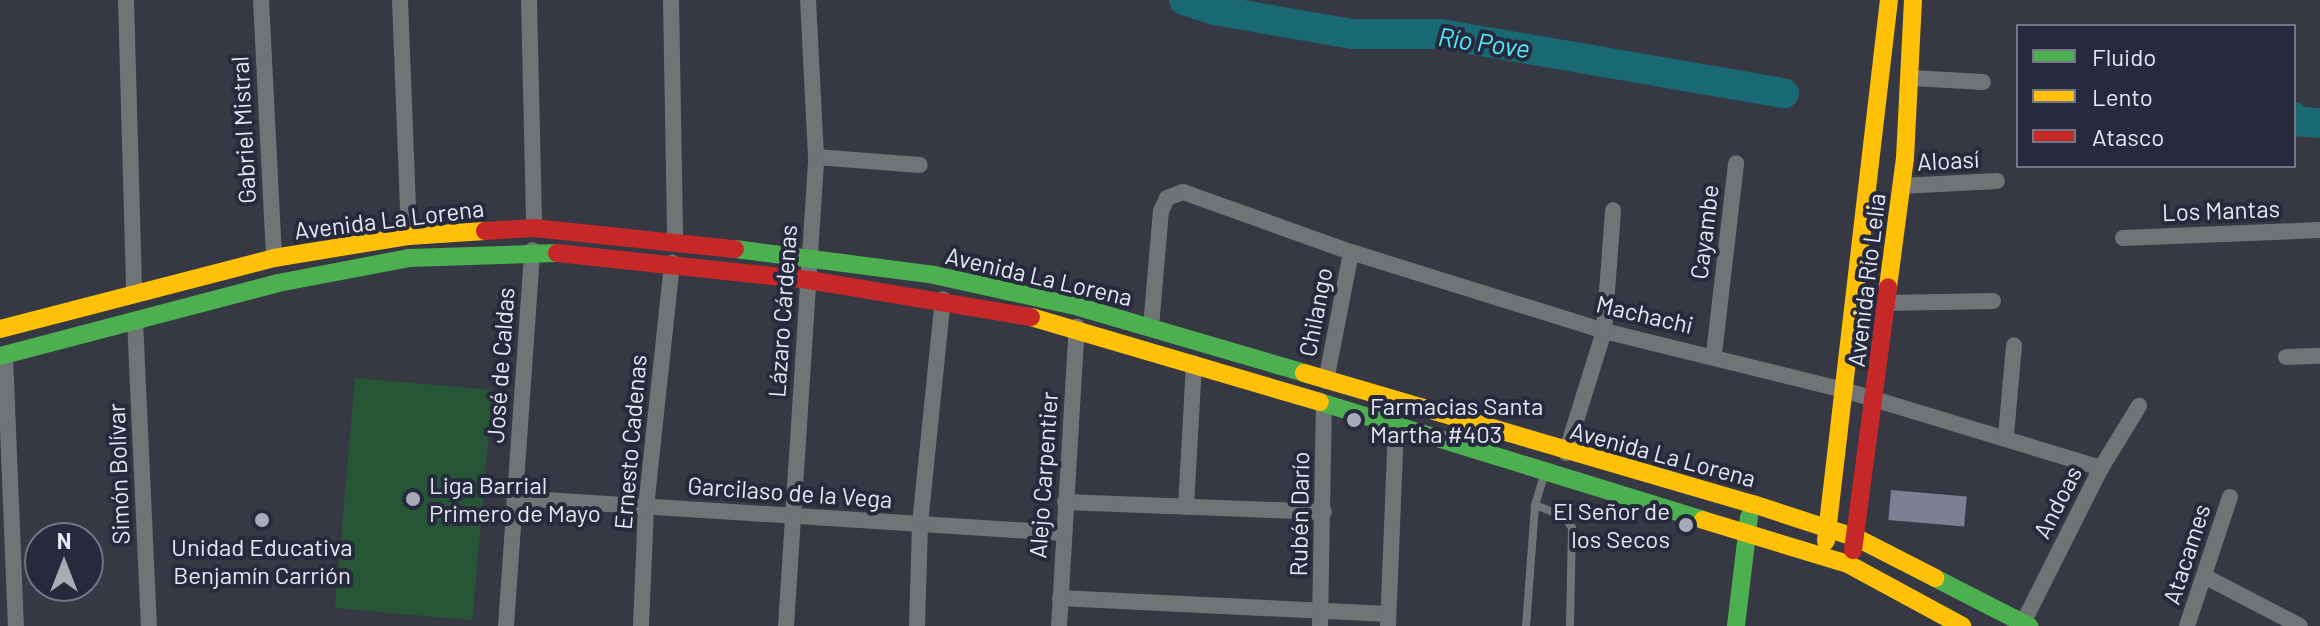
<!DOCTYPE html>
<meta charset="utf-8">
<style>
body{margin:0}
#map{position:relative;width:2320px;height:626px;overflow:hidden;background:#363843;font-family:Barlow,sans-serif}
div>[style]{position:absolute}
.green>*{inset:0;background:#265636;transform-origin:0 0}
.river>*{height:30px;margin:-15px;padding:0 15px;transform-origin:15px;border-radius:15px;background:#186974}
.building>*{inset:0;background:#7c8092;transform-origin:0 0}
.lane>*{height:8px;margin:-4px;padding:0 4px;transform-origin:4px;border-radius:4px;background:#707476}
.street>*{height:16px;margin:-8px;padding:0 8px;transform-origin:8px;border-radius:8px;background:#707476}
.fast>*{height:18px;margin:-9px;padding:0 9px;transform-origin:9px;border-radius:9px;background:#4caf50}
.slow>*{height:18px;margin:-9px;padding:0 9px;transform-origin:9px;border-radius:9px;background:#ffc107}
.jam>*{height:18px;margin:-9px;padding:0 9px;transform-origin:9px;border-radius:9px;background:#c62828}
.dots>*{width:22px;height:22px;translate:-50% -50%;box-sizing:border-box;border:4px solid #272a3d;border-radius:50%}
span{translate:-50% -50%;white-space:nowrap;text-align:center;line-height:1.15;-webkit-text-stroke:8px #272a3d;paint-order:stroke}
.street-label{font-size:24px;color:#e5e8f4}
.poi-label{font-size:24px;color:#e5e8f4}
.left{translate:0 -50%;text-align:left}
.right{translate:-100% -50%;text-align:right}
.water-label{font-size:26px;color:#51ecff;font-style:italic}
.legend{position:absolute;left:2016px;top:24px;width:280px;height:144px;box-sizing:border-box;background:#272a3d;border:2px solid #737686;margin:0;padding:10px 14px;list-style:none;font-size:24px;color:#e5e8f4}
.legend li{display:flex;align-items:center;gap:16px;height:40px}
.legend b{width:40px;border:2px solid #737686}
.north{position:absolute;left:24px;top:522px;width:80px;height:80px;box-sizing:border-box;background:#272a3d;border:2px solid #737686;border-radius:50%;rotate:0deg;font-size:22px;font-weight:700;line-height:32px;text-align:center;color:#e5e8f4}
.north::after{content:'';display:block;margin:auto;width:28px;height:36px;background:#a8aab6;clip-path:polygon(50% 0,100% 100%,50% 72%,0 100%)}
</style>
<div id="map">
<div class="green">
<div style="left:355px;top:378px;width:138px;height:231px;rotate:5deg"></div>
</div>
<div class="river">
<div style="left:1184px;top:0;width:32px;rotate:18deg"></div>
<div style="left:1214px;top:10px;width:140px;rotate:9.9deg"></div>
<div style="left:1352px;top:34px;width:89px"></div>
<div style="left:1441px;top:34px;width:348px;rotate:9.8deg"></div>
<div style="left:2294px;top:117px;width:4px;rotate:76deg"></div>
<div style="left:2295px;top:121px;width:25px;rotate:5deg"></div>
</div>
<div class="building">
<div style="left:1891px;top:490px;width:76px;height:30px;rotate:5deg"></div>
</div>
<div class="lane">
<div style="left:1535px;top:505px;width:31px;rotate:21deg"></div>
<div style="left:1564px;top:516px;width:14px;rotate:56deg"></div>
<div style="left:1572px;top:528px;width:98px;rotate:91.2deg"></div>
<div style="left:1526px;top:626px;width:121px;rotate:-85.7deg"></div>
<div style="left:1535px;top:505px;width:34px;rotate:-73deg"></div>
</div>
<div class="street">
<div style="left:126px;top:0;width:293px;rotate:88.4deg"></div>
<div style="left:261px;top:0;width:258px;rotate:87.1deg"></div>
<div style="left:400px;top:0;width:236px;rotate:87.8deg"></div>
<div style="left:529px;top:0;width:228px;rotate:88.7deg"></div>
<div style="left:671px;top:0;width:240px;rotate:89deg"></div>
<div style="left:1912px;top:78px;width:71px;rotate:3.2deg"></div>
<div style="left:816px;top:157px;width:104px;rotate:4.4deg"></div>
<div style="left:1901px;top:186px;width:96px;rotate:-3deg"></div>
<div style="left:2123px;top:238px;width:197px;rotate:-2.3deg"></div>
<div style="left:1885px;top:303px;width:108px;rotate:-1.1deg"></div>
<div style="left:135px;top:320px;width:306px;rotate:87.4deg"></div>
<div style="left:1151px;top:327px;width:116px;rotate:-85.1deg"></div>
<div style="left:1161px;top:211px;width:14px;rotate:-65deg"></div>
<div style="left:1167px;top:198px;width:17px;rotate:-21deg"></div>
<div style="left:1183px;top:192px;width:178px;rotate:19.7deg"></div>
<div style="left:1351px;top:252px;width:265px;rotate:17.3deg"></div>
<div style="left:1604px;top:331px;width:247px;rotate:13.8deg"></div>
<div style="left:1844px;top:390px;width:269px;rotate:16.9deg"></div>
<div style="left:1714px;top:354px;width:192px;rotate:-83.4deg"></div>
<div style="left:5px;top:355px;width:271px;rotate:87.7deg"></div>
<div style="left:2286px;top:357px;width:34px;rotate:-2deg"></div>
<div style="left:1326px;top:381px;width:131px;rotate:-79deg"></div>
<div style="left:2006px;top:435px;width:90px;rotate:-84.9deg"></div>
<div style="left:1566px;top:453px;width:128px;rotate:-72.7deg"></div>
<div style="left:1604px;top:331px;width:121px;rotate:-85.7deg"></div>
<div style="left:514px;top:498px;width:549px;rotate:3.65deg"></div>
<div style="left:1065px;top:502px;width:259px;rotate:2.2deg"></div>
<div style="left:1186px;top:507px;width:144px;rotate:-86.8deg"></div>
<div style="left:2204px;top:576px;width:108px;rotate:27.5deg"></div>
<div style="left:1060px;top:598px;width:328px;rotate:2.8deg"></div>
<div style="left:2023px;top:623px;width:174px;rotate:-63.3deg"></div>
<div style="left:2101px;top:468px;width:73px;rotate:-58.5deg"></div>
<div style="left:506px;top:626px;width:377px;rotate:-86deg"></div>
<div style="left:641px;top:626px;width:119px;rotate:-87.6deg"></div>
<div style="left:646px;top:507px;width:246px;rotate:-83.9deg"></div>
<div style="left:786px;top:626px;width:470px;rotate:-86.3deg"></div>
<div style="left:816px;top:157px;width:157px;rotate:-92.9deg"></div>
<div style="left:917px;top:626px;width:102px;rotate:-88.3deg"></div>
<div style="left:920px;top:524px;width:226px;rotate:-84.2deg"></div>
<div style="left:1059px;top:626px;width:300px;rotate:-86.6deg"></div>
<div style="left:1320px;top:626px;width:223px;rotate:-89deg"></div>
<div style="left:1388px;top:626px;width:201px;rotate:-87.7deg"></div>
<div style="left:2187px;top:626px;width:136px;rotate:-71.6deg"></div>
</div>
<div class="fast">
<div style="left:735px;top:249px;width:201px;rotate:7.4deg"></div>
<div style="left:934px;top:275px;width:148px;rotate:12.4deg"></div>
<div style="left:1079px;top:307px;width:234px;rotate:16.3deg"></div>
<div style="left:0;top:356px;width:287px;rotate:-14.7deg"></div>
<div style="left:278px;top:283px;width:133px;rotate:-10.8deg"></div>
<div style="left:409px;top:258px;width:148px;rotate:-1.9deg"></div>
<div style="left:1320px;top:402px;width:401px;rotate:17.1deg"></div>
<div style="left:1935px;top:578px;width:106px;rotate:27.1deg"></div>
<div style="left:1736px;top:626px;width:110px;rotate:-83.2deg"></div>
</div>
<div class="slow">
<div style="left:1888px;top:287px;width:130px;rotate:-82.5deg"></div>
<div style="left:1905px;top:158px;width:158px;rotate:-87.1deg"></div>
<div style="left:1031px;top:317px;width:301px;rotate:16.4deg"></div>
<div style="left:0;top:329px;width:283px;rotate:-14.5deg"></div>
<div style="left:274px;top:258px;width:137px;rotate:-9.3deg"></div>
<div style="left:409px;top:236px;width:76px;rotate:-3.8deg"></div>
<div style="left:1304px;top:373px;width:468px;rotate:16.3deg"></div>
<div style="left:1753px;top:504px;width:109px;rotate:18.1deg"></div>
<div style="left:1857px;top:538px;width:88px;rotate:27.1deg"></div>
<div style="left:1703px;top:520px;width:152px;rotate:16.9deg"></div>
<div style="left:1848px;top:564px;width:130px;rotate:28.5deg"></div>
<div style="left:1826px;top:541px;width:545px;rotate:-83.36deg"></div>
</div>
<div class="jam">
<div style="left:485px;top:231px;width:49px;rotate:-3.5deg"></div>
<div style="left:534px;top:228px;width:202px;rotate:6deg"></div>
<div style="left:557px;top:253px;width:253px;rotate:6.1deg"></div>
<div style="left:809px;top:280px;width:225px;rotate:9.5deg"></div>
<div style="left:1853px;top:550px;width:265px;rotate:-82.4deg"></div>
</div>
<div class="dots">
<div style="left:1354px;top:420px;background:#a8aab6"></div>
<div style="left:413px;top:499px;background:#a8aab6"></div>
<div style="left:262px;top:520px;background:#a8aab6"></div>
<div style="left:1686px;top:525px;background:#a8aab6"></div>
</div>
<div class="street-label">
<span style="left:243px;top:130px;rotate:-93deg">Gabriel Mistral</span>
<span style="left:1948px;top:160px;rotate:-3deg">Aloasí</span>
<span style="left:2221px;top:210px;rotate:-2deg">Los Mantas</span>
<span style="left:389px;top:219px;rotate:-7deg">Avenida La Lorena</span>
<span style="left:1704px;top:232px;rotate:-83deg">Cayambe</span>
<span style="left:1039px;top:276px;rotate:13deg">Avenida La Lorena</span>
<span style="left:1866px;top:280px;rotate:-83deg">Avenida Río Lelia</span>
<span style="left:782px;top:311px;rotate:-86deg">Lázaro Cárdenas</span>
<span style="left:1315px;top:312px;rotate:-79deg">Chilango</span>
<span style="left:1645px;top:314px;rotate:13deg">Machachi</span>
<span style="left:500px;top:365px;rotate:-86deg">José de Caldas</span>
<span style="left:630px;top:442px;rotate:-85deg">Ernesto Cadenas</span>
<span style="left:1663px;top:454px;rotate:15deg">Avenida La Lorena</span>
<span style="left:118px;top:474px;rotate:-92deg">Simón Bolívar</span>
<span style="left:1043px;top:475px;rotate:-86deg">Alejo Carpentier</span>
<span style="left:790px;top:492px;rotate:4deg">Garcilaso de la Vega</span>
<span style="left:2057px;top:502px;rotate:-63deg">Andoas</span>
<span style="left:1299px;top:514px;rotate:-89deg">Rubén Darío</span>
<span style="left:2186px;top:554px;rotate:-72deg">Atacames</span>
</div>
<div class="poi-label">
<span class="left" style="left:1370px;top:420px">Farmacias Santa<br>Martha #403</span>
<span class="left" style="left:429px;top:499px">Liga Barrial<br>Primero de Mayo</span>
<span class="right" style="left:1670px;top:525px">El Señor de<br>los Secos</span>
<span style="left:262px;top:561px">Unidad Educativa<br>Benjamín Carrión</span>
</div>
<div class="water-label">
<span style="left:1484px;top:42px;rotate:8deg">Río Pove</span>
</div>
<ul class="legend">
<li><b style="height:10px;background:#4caf50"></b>Fluido</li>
<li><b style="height:10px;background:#ffc107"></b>Lento</li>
<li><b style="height:10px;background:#c62828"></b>Atasco</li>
</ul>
<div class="north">N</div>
</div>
